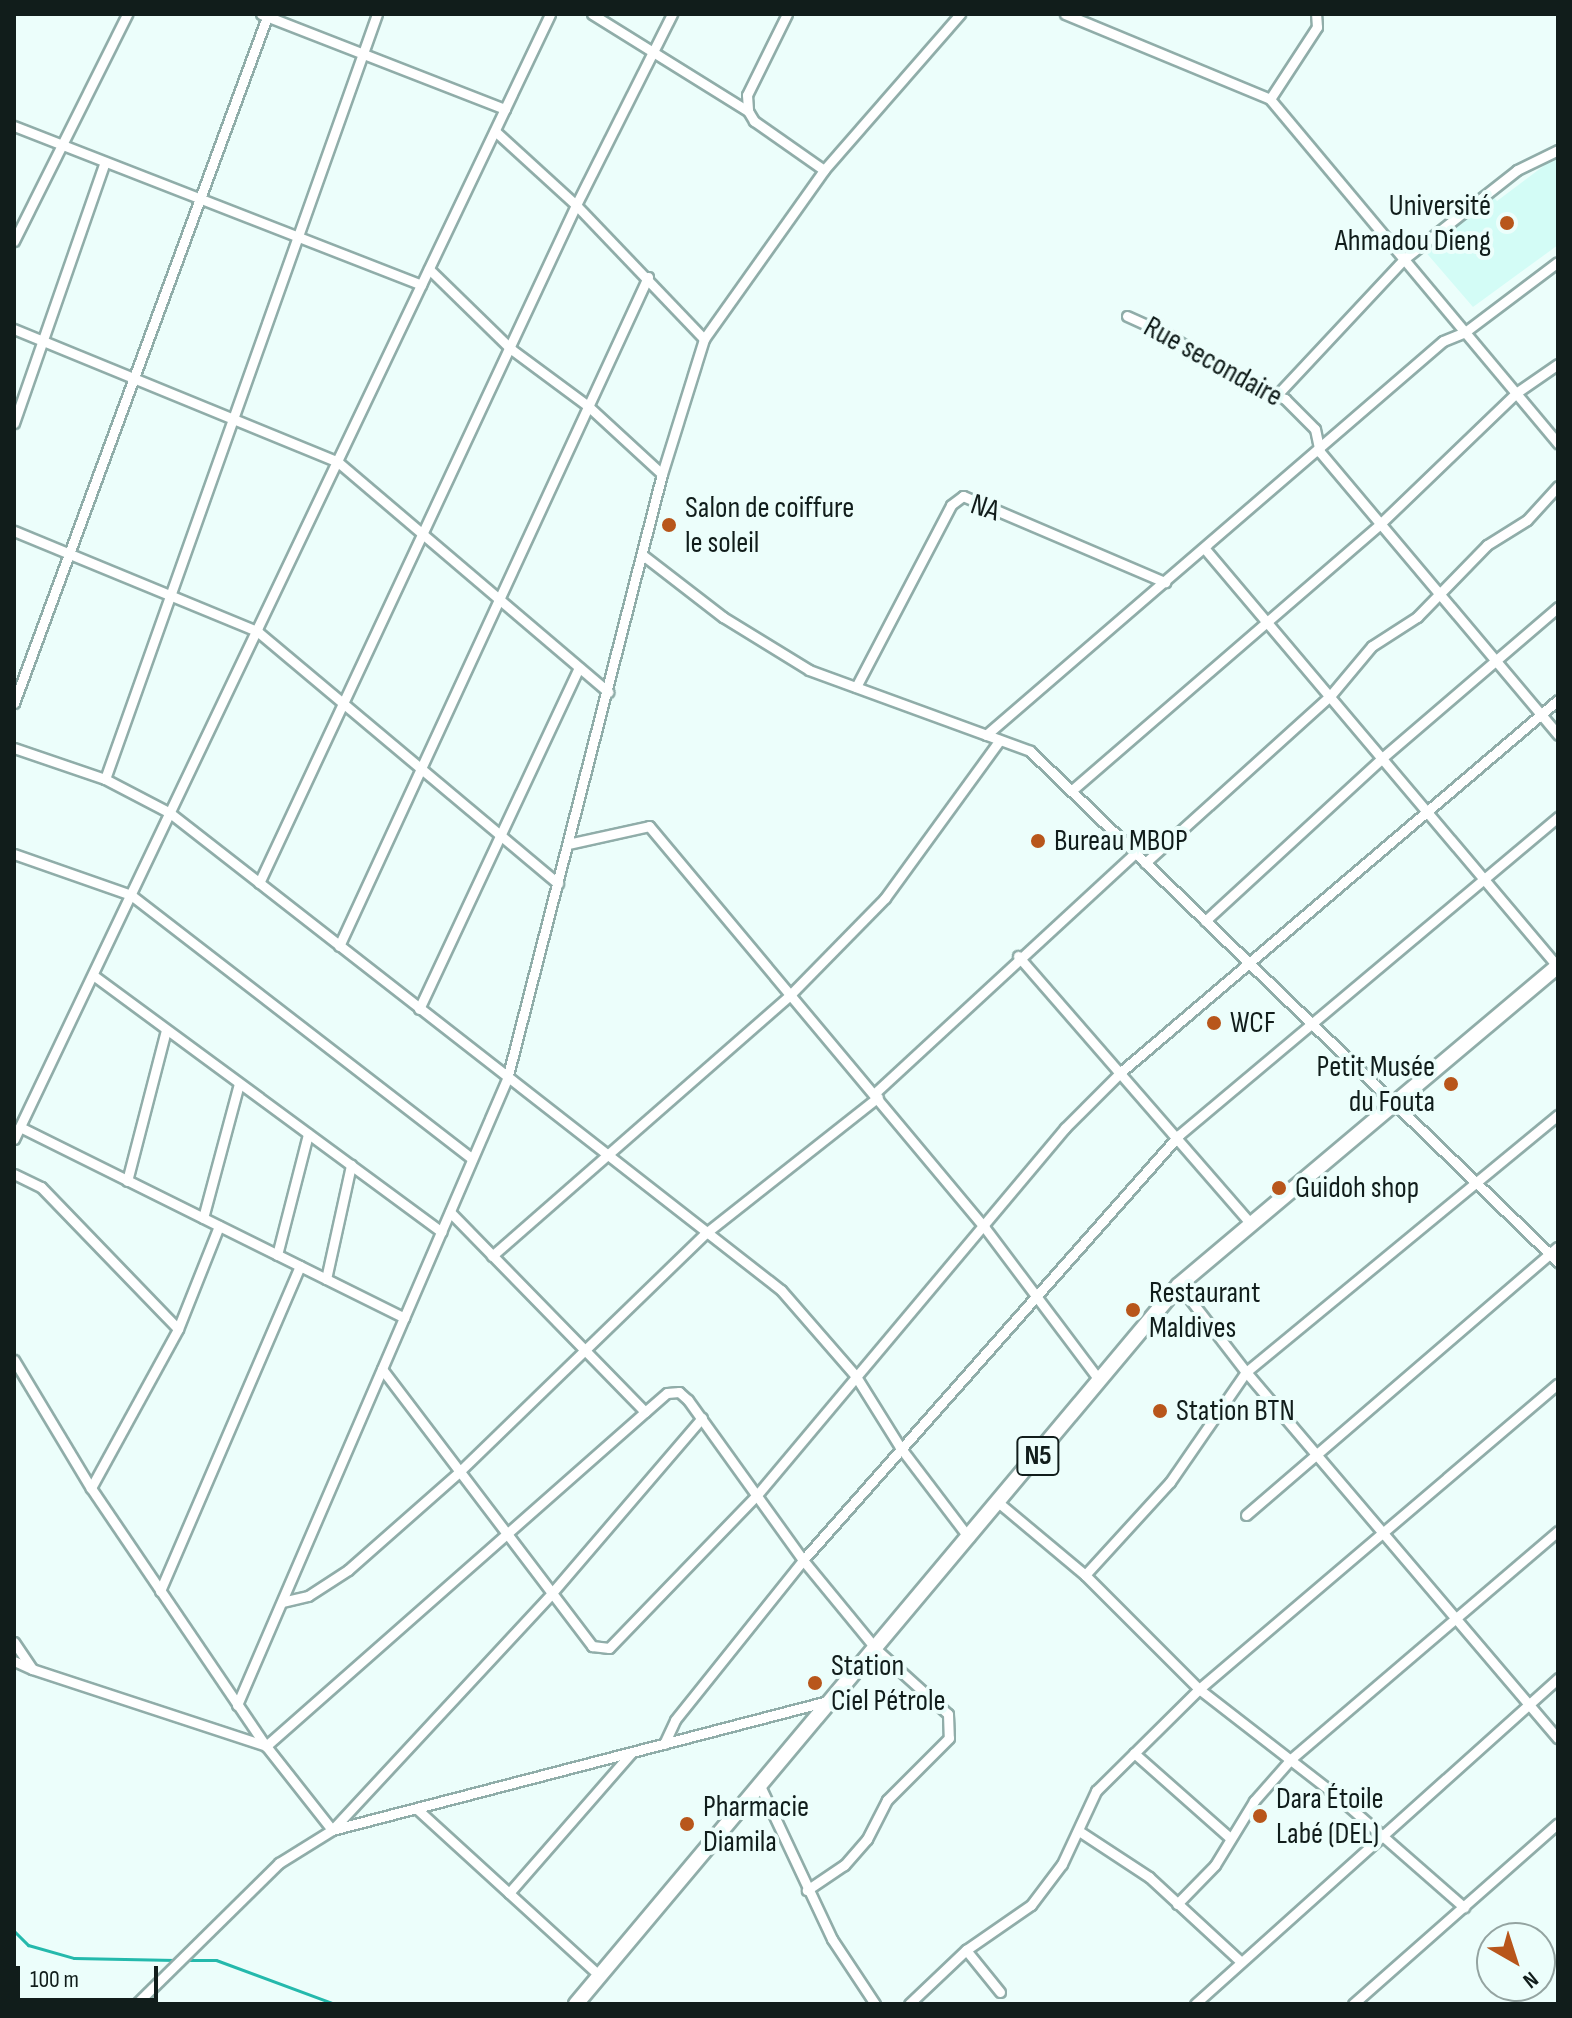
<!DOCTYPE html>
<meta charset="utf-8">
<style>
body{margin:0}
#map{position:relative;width:1572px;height:2018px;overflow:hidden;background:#ecfefb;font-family:"Sofia Sans Condensed",sans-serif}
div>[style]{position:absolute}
.built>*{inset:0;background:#d3fcf6}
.stream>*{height:3px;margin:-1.5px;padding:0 1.5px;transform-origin:1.5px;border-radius:1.5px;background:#24b9ac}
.roads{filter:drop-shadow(2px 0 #90ada9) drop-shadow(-2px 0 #90ada9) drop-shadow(0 2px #90ada9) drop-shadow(0 -2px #90ada9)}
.minor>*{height:9px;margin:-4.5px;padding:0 4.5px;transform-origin:4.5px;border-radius:4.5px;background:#fff}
.highway>*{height:14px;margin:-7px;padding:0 7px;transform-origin:7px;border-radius:7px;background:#fff}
.dots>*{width:22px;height:22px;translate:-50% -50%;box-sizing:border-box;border:4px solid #ecfefb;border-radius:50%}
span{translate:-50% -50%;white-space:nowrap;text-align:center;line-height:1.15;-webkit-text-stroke:8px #ecfefb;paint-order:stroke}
.shield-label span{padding:2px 6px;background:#ecfefb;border:2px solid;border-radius:6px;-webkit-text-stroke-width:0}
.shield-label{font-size:28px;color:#111d1b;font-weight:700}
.poi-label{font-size:30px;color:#111d1b}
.right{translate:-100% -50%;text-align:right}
.left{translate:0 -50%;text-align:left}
.street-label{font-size:30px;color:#111d1b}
.frame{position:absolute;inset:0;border:16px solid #111d1b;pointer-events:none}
.north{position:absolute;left:1476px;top:1922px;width:80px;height:80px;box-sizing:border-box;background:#ecfefb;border:2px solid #94a4a1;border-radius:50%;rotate:141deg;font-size:22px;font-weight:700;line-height:32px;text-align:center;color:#111d1b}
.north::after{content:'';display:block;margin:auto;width:28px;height:36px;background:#b8561b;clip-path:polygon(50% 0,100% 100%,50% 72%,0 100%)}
.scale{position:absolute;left:16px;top:1966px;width:142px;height:36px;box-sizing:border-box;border:4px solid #111d1b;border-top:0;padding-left:10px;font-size:24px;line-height:28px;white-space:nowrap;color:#111d1b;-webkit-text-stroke:6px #ecfefb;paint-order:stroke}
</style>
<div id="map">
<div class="built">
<div style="clip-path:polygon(1558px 155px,1558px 245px,1473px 307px,1423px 249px,1491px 194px,1497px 201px)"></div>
</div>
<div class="stream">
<div style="left:14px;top:1931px;width:20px;rotate:45deg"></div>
<div style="left:28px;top:1945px;width:48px;rotate:15.8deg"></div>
<div style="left:74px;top:1958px;width:101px;rotate:1.1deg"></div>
<div style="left:186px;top:1960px;width:30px"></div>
<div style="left:216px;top:1960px;width:127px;rotate:20.3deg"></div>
</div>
<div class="roads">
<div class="minor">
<div style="left:261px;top:14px;width:262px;rotate:21.3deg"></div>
<div style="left:592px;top:14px;width:184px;rotate:31.9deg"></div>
<div style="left:787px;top:14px;width:90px;rotate:116.3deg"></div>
<div style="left:747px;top:95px;width:16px;rotate:86deg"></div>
<div style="left:748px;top:111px;width:12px;rotate:59deg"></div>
<div style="left:754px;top:121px;width:85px;rotate:35deg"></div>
<div style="left:1065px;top:14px;width:222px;rotate:22.5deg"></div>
<div style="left:1270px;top:99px;width:449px;rotate:50.1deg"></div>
<div style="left:1270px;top:99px;width:86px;rotate:-56.9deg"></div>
<div style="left:1317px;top:27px;width:13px;rotate:-94deg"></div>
<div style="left:14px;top:126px;width:437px;rotate:21.3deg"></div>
<div style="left:495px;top:131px;width:110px;rotate:42.4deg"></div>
<div style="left:576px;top:205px;width:185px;rotate:46.3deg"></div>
<div style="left:14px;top:241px;width:254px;rotate:-63.5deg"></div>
<div style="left:429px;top:269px;width:115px;rotate:44.3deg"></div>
<div style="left:511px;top:349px;width:96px;rotate:36.5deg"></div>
<div style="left:588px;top:406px;width:100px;rotate:42.6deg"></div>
<div style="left:1127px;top:316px;width:44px;rotate:24.2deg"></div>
<div style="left:1167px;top:334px;width:88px;rotate:32.4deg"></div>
<div style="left:1241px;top:381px;width:48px;rotate:22.2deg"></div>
<div style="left:1285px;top:399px;width:42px;rotate:45deg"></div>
<div style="left:1315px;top:429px;width:24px;rotate:78deg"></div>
<div style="left:1320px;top:452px;width:370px;rotate:49.9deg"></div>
<div style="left:14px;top:329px;width:350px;rotate:22.3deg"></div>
<div style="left:338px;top:462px;width:355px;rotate:40.4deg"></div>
<div style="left:1275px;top:397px;width:189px;rotate:-46.9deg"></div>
<div style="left:1404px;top:259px;width:144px;rotate:-38.2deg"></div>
<div style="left:1517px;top:170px;width:46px;rotate:-26deg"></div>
<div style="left:14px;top:423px;width:276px;rotate:-70.8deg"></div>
<div style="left:14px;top:531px;width:263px;rotate:22.4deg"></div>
<div style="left:257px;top:631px;width:393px;rotate:40deg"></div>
<div style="left:1205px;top:549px;width:547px;rotate:49.82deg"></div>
<div style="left:644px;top:556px;width:100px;rotate:37.7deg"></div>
<div style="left:723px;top:617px;width:101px;rotate:31.6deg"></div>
<div style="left:809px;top:670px;width:235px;rotate:20.1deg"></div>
<div style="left:1030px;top:751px;width:735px;rotate:44.06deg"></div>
<div style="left:856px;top:687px;width:205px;rotate:-62.4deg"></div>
<div style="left:951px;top:505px;width:15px;rotate:-37deg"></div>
<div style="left:963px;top:496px;width:220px;rotate:23.1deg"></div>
<div style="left:14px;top:703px;width:734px;rotate:-69.76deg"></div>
<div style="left:986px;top:735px;width:603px;rotate:-40.77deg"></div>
<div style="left:1443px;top:341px;width:24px;rotate:-22deg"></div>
<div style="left:1465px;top:332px;width:116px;rotate:-37deg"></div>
<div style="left:14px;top:748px;width:96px;rotate:18.8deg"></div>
<div style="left:105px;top:779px;width:73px;rotate:27.6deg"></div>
<div style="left:170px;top:813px;width:775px;rotate:37.98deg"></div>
<div style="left:781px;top:1290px;width:113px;rotate:49deg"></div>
<div style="left:855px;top:1375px;width:85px;rotate:58deg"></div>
<div style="left:900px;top:1447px;width:114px;rotate:52.8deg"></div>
<div style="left:105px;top:779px;width:812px;rotate:-70.43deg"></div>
<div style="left:1071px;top:791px;width:408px;rotate:-40.8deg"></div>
<div style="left:1380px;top:524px;width:189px;rotate:-43.9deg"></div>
<div style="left:1516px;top:393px;width:51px;rotate:-34.6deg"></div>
<div style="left:568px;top:844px;width:83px;rotate:-12.5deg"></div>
<div style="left:649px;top:826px;width:524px;rotate:50.11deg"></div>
<div style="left:985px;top:1228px;width:190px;rotate:53.1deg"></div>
<div style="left:14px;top:854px;width:124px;rotate:19.3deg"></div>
<div style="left:131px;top:895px;width:431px;rotate:37.7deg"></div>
<div style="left:1145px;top:863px;width:249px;rotate:-42.1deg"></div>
<div style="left:1330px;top:696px;width:65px;rotate:-50deg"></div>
<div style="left:1372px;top:646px;width:54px;rotate:-32.8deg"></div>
<div style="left:1417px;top:617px;width:100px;rotate:-45.8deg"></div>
<div style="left:1487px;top:545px;width:47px;rotate:-32deg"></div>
<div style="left:1527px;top:520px;width:46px;rotate:-47.6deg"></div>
<div style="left:259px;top:883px;width:748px;rotate:-64.94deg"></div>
<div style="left:576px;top:205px;width:214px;rotate:-63.3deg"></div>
<div style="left:1205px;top:921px;width:241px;rotate:-42.6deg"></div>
<div style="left:1382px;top:758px;width:232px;rotate:-40.6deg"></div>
<div style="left:339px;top:946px;width:737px;rotate:-65.21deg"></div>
<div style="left:1018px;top:956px;width:354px;rotate:49deg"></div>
<div style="left:93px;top:975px;width:433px;rotate:36.4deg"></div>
<div style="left:419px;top:1009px;width:377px;rotate:-64.9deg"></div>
<div style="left:875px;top:1093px;width:354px;rotate:-42.7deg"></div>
<div style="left:20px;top:1127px;width:429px;rotate:26.4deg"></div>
<div style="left:14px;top:1139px;width:1246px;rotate:-64.52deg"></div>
<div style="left:14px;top:1174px;width:30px;rotate:26deg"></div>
<div style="left:41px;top:1187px;width:197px;rotate:46deg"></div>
<div style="left:127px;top:1181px;width:156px;rotate:-75.5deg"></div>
<div style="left:450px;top:1212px;width:279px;rotate:45.7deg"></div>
<div style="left:645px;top:1412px;width:29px;rotate:-41deg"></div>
<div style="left:667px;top:1393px;width:12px;rotate:-5deg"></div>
<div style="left:679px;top:1392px;width:12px;rotate:42deg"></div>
<div style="left:688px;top:1400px;width:197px;rotate:54.3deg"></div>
<div style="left:803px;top:1560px;width:115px;rotate:50.6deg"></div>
<div style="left:876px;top:1649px;width:97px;rotate:42.1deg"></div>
<div style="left:948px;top:1714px;width:24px;rotate:88deg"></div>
<div style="left:949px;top:1738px;width:88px;rotate:135deg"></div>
<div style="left:887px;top:1800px;width:44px;rotate:117.1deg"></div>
<div style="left:867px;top:1839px;width:35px;rotate:131deg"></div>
<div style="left:844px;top:1865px;width:45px;rotate:146deg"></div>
<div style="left:203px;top:1218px;width:139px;rotate:-75deg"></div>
<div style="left:277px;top:1255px;width:125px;rotate:-75.6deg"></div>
<div style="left:492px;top:1256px;width:398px;rotate:-41.2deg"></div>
<div style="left:791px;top:994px;width:134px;rotate:-45.6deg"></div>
<div style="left:885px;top:898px;width:195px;rotate:-54deg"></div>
<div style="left:326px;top:1279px;width:117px;rotate:-77.6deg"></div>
<div style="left:1179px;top:1285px;width:110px;rotate:52.4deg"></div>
<div style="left:1246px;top:1372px;width:481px;rotate:49.6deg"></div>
<div style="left:14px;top:1360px;width:149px;rotate:59deg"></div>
<div style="left:91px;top:1488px;width:312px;rotate:55.9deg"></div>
<div style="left:266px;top:1746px;width:107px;rotate:51.8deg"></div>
<div style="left:332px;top:1830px;width:322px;rotate:-47.1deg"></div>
<div style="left:551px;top:1594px;width:232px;rotate:-49.4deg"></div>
<div style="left:382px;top:1369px;width:348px;rotate:52.8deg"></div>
<div style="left:592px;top:1646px;width:17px;rotate:7deg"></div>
<div style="left:609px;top:1648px;width:213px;rotate:-46deg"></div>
<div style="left:757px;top:1495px;width:479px;rotate:-50deg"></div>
<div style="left:1065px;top:1128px;width:81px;rotate:-45deg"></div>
<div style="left:1122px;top:1071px;width:572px;rotate:-40.4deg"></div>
<div style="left:91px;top:1488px;width:181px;rotate:-61.3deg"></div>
<div style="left:178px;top:1329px;width:111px;rotate:-68.3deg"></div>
<div style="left:999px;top:1503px;width:112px;rotate:39.9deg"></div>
<div style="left:1085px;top:1575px;width:161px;rotate:45deg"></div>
<div style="left:1199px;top:1689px;width:175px;rotate:37.8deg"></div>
<div style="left:1337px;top:1796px;width:169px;rotate:41.2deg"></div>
<div style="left:1246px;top:1515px;width:411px;rotate:-40.7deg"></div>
<div style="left:1085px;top:1575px;width:126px;rotate:-47.6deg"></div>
<div style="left:1170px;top:1482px;width:134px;rotate:-55.4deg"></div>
<div style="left:1246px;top:1372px;width:404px;rotate:-39.5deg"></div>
<div style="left:160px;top:1591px;width:354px;rotate:-66.7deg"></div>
<div style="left:282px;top:1602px;width:27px;rotate:-13deg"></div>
<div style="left:308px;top:1596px;width:48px;rotate:-33deg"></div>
<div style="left:348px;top:1570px;width:148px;rotate:-41.4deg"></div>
<div style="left:459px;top:1472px;width:344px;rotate:-44.1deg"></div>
<div style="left:706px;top:1233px;width:219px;rotate:-38.3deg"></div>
<div style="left:14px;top:1642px;width:32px;rotate:56deg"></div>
<div style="left:32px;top:1669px;width:246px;rotate:18.2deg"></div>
<div style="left:266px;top:1746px;width:505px;rotate:-41.39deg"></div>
<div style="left:14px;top:1661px;width:20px;rotate:24deg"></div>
<div style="left:237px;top:1705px;width:682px;rotate:-66.67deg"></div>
<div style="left:507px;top:1079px;width:625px;rotate:-75.63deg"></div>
<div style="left:662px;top:474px;width:141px;rotate:-72.7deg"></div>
<div style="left:704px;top:339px;width:207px;rotate:-54.6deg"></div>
<div style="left:824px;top:170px;width:207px;rotate:-48.9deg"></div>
<div style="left:664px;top:1744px;width:26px;rotate:-65deg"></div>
<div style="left:675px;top:1720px;width:205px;rotate:-51.3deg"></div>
<div style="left:803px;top:1560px;width:567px;rotate:-48.5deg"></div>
<div style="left:1179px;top:1135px;width:495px;rotate:-40deg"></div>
<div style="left:1134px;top:1753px;width:127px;rotate:41.5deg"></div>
<div style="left:761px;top:1788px;width:167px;rotate:64.8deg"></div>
<div style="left:832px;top:1939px;width:78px;rotate:56.5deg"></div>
<div style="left:417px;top:1809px;width:248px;rotate:42.4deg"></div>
<div style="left:1079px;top:1831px;width:84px;rotate:33.3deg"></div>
<div style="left:1149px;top:1877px;width:125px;rotate:42.7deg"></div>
<div style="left:509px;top:1893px;width:187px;rotate:-48.9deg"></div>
<div style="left:1177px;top:1904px;width:54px;rotate:-45.7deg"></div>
<div style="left:1215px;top:1865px;width:75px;rotate:-58.6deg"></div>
<div style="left:1254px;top:1801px;width:56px;rotate:-48.6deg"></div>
<div style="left:1291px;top:1759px;width:351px;rotate:-40.5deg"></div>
<div style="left:966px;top:1950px;width:54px;rotate:51deg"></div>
<div style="left:136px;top:2004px;width:201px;rotate:-44.6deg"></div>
<div style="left:279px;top:1863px;width:62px;rotate:-31.9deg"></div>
<div style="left:332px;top:1830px;width:513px;rotate:-14.58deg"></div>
<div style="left:909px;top:2004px;width:79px;rotate:-43.5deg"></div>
<div style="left:966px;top:1950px;width:79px;rotate:-34.7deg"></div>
<div style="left:1031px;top:1905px;width:51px;rotate:-52.9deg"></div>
<div style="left:1062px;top:1864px;width:81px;rotate:-65deg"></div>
<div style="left:1096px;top:1791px;width:145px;rotate:-44.7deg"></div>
<div style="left:1199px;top:1689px;width:471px;rotate:-40.4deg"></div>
<div style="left:1195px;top:2004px;width:488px;rotate:-41.9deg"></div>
<div style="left:1353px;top:2004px;width:273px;rotate:-41.4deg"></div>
</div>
<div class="highway">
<div style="left:576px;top:2004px;width:938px;rotate:-50.01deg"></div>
<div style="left:1179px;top:1285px;width:495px;rotate:-40.1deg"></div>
</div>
</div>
<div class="dots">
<div style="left:1507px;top:223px;background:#b8561b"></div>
<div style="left:669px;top:525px;background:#b8561b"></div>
<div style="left:1038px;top:841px;background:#b8561b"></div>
<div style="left:1214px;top:1023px;background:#b8561b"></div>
<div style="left:1451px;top:1084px;background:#b8561b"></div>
<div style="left:1279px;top:1188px;background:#b8561b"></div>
<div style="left:1133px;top:1310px;background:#b8561b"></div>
<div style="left:1160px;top:1411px;background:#b8561b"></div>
<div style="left:815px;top:1683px;background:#b8561b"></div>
<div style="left:1260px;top:1816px;background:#b8561b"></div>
<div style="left:687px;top:1824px;background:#b8561b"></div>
</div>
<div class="shield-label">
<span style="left:1038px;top:1456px">N5</span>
</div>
<div class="poi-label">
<span class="right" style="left:1491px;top:223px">Université<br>Ahmadou Dieng</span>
<span class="left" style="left:685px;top:525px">Salon de coiffure<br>le soleil</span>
<span class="left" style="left:1054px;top:841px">Bureau MBOP</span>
<span class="left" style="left:1230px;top:1023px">WCF</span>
<span class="right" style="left:1435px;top:1084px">Petit Musée<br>du Fouta</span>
<span class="left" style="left:1295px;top:1188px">Guidoh shop</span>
<span class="left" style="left:1149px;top:1310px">Restaurant<br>Maldives</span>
<span class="left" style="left:1176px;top:1411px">Station BTN</span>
<span class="left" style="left:831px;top:1683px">Station<br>Ciel Pétrole</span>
<span class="left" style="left:1276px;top:1816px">Dara Étoile<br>Labé (DEL)</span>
<span class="left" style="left:703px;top:1824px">Pharmacie<br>Diamila</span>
</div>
<div class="street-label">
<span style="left:1213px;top:362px;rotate:29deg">Rue secondaire</span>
<span style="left:985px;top:508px;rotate:18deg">NA</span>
</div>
<div class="frame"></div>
<div class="north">N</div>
<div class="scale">100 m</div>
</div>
